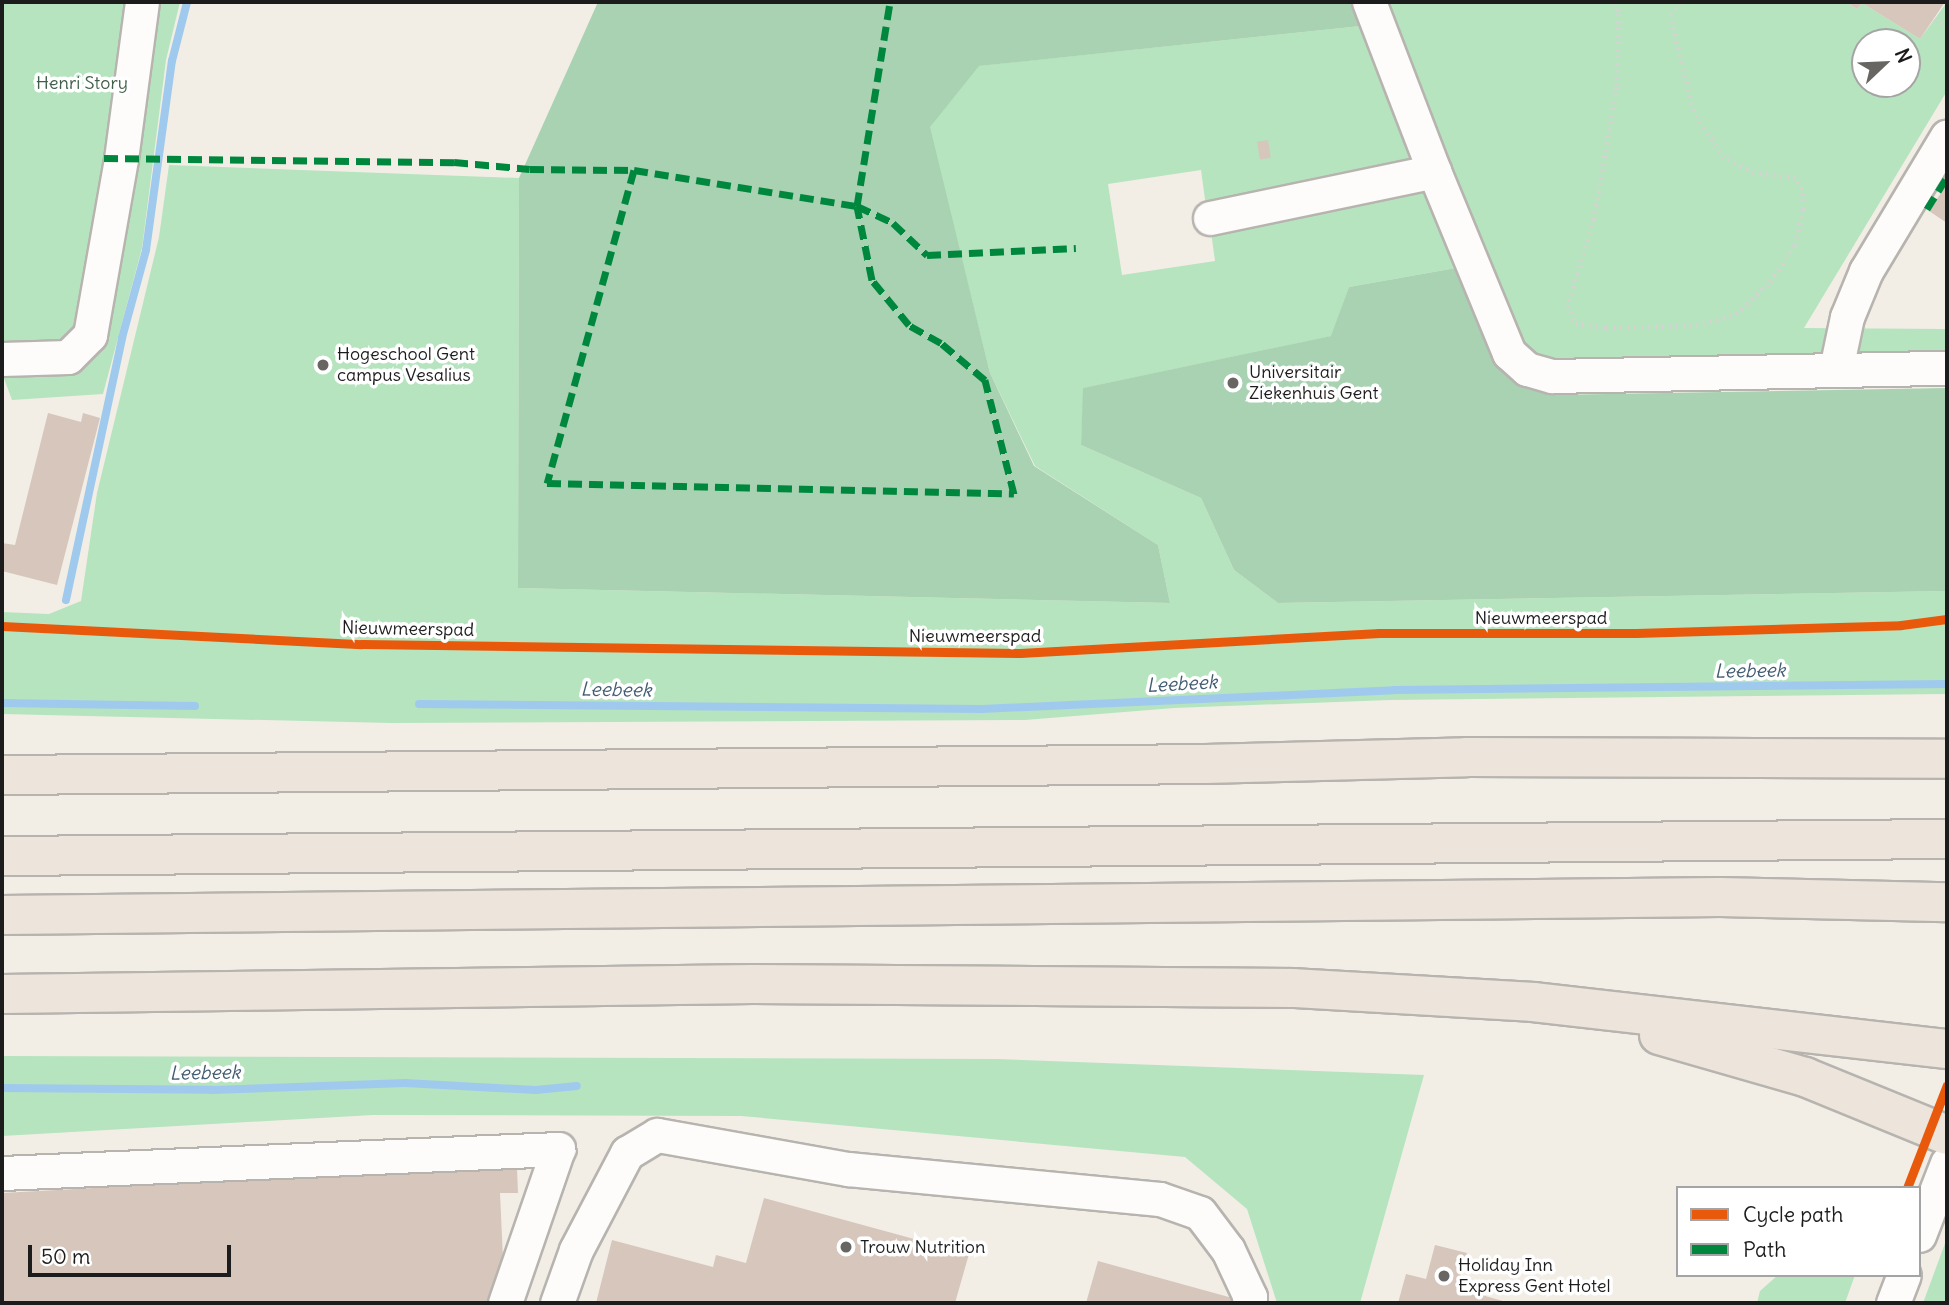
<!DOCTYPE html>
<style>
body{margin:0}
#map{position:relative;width:1949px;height:1305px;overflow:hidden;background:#f2eee6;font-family:Delius,sans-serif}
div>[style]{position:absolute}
.green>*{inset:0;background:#b6e4bf}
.forest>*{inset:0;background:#a8d2b1}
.stream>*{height:8px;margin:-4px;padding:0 4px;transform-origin:4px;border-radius:4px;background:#9fcaed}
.building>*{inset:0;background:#d6c6bc;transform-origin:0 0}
.path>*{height:4.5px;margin-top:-2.25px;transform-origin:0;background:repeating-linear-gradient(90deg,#d3d3d1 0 2px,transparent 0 7px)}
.roads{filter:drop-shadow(2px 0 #b7b4af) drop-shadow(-2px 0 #b7b4af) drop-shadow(0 2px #b7b4af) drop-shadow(0 -2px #b7b4af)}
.minor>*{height:33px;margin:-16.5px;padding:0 16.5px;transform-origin:16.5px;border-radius:16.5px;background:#fdfcfb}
.highway>*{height:38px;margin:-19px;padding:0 19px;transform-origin:19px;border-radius:19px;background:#ede5db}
.quiet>*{height:7px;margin-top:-3.5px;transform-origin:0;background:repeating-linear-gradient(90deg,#00873e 0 14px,transparent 0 21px)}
.cycleway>*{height:9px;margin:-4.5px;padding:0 4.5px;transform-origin:4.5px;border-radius:4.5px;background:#e8590c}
.dots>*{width:19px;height:19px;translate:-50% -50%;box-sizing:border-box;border:4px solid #fff;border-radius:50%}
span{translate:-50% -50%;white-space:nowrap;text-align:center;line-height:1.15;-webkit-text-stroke:7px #fff;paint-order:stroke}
.park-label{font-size:18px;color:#405f4a}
.poi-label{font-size:18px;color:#1c1c1c}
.left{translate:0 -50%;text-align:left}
.street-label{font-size:18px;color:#1c1c1c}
.water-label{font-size:19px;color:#425c71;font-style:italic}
.frame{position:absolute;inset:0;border:4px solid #1c1c1c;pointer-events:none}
.legend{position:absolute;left:1676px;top:1186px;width:245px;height:91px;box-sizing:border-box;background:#fff;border:2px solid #a4a4a4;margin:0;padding:9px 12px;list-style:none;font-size:21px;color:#1c1c1c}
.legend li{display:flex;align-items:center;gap:14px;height:35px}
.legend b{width:35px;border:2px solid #a4a4a4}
.north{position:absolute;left:1851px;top:28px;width:70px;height:70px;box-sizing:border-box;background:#fff;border:2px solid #a4a4a4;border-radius:50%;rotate:67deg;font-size:19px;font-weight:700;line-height:28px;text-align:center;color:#1c1c1c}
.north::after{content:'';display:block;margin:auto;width:24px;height:32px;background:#676663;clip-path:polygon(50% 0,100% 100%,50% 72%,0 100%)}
.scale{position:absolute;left:28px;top:1245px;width:203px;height:32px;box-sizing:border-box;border:4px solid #1c1c1c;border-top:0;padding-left:9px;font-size:21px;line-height:24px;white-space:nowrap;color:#1c1c1c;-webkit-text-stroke:5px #fff;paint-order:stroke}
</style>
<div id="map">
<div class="green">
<div style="clip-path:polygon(2px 2px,180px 2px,166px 60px,142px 248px,103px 394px,12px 400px,2px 373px)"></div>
<div style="clip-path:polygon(evenodd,1382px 2px,1846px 2px,1857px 9px,1862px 3px,1920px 39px,1947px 2px,1947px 91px,1804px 328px,1947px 329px,1947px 353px,1553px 364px,1519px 346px,1382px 2px,1865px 42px,1907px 42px,1907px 84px,1865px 84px,1865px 42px)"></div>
<div style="clip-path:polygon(1361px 26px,1415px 165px,1206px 207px,1201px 170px,1108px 184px,1122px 275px,1215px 261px,1211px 232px,1424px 188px,1456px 268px,1349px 287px,1332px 336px,1084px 388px,1081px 445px,1201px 498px,1234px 570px,1278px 603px,1947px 591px,1947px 694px,1390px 700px,1174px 708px,1025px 720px,391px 723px,2px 714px,2px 612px,49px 614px,81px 601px,97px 493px,159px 237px,169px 165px,519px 178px,518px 588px,1170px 603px,1158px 545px,1035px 466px,990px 373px,929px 127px,978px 66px)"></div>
<div style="clip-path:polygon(2px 1056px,997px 1059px,1424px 1075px,1360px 1303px,1277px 1303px,1247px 1209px,1185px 1157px,741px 1116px,373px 1115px,2px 1136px)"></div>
<div style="clip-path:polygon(1947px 1238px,1947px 1302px,1923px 1303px)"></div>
<div style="clip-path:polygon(1778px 1275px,1855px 1275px,1845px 1303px,1757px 1303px,1760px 1291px)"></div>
</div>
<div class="forest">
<div style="clip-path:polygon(598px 2px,1351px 2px,1361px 26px,979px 66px,930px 127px,990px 373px,1034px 466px,1158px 545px,1170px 603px,518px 588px,519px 178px)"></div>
<div style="clip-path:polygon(1456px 268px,1494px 364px,1518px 385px,1549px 395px,1947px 388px,1947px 591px,1278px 603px,1234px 570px,1201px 498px,1081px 445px,1083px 388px,1331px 336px,1349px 287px)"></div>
</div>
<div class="stream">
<div style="left:66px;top:600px;width:268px;rotate:-77.9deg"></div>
<div style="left:122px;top:338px;width:91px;rotate:-74.7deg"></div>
<div style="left:146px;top:250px;width:191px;rotate:-82.2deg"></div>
<div style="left:172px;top:61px;width:61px;rotate:-75.7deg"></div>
<div style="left:2px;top:703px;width:193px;rotate:0.9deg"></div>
<div style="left:419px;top:704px;width:563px;rotate:0.51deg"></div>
<div style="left:982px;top:709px;width:412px;rotate:-2.6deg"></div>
<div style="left:1394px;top:690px;width:553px;rotate:-0.62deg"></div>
<div style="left:2px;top:1088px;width:210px;rotate:0.5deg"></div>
<div style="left:212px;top:1090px;width:193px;rotate:-2.1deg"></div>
<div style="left:405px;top:1083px;width:131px;rotate:3.1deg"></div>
<div style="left:536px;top:1090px;width:41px;rotate:-5.6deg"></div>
</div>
<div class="building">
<div style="clip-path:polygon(1846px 2px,1945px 2px,1920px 39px,1862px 3px,1857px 9px)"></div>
<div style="left:1268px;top:140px;width:18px;height:11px;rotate:81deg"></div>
<div style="clip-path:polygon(1947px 184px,1947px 223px,1929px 211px)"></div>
<div style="clip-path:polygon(48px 413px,81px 422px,83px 413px,100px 418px,57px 585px,2px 571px,2px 543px,15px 545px)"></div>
<div style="clip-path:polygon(517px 1167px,518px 1193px,500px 1193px,504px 1281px,496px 1303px,2px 1303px,2px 1193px,221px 1181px,221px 1176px,324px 1173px,324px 1177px)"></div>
<div style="clip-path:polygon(764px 1198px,969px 1254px,955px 1303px,596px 1303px,612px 1240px,713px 1267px,716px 1255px,746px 1263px)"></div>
<div style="clip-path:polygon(1435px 1245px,1467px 1253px,1457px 1288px,1510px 1303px,1398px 1303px,1406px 1274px,1426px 1279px)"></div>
<div style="clip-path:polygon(1098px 1261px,1236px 1299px,1235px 1303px,1086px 1303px)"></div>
</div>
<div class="path">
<div style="left:1470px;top:2px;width:39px"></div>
<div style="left:1615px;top:2px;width:13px;rotate:72deg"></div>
<div style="left:1619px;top:14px;width:73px;rotate:91.6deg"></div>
<div style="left:1617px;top:87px;width:134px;rotate:99.9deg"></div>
<div style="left:1594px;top:219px;width:90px;rotate:106.8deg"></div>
<div style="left:1568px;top:305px;width:19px;rotate:69deg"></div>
<div style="left:1575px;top:323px;width:31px;rotate:9deg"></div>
<div style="left:1606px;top:328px;width:90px;rotate:-1.9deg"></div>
<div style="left:1696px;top:325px;width:41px;rotate:-15.4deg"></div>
<div style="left:1736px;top:314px;width:47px;rotate:-43.3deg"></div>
<div style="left:1770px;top:282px;width:45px;rotate:-56deg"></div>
<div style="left:1795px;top:245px;width:37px;rotate:-77deg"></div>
<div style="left:1803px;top:209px;width:20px;rotate:-93deg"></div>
<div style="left:1802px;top:189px;width:13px;rotate:-119deg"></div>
<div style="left:1796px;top:178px;width:42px;rotate:-173.2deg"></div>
<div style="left:1754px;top:173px;width:34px;rotate:-153deg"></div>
<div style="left:1724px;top:158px;width:56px;rotate:-123.4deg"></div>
<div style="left:1693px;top:111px;width:99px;rotate:-103.5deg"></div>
<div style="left:1670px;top:15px;width:16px;rotate:-55deg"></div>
<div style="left:1934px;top:19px;width:16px;rotate:35deg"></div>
</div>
<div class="roads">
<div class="minor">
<div style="left:1434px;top:171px;width:197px;rotate:67.6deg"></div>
<div style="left:1509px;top:353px;width:24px;rotate:42deg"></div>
<div style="left:1527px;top:369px;width:26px;rotate:16deg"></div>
<div style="left:1552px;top:376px;width:395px;rotate:-1.2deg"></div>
<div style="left:1210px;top:218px;width:229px;rotate:-11.8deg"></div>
<div style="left:1434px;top:171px;width:181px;rotate:-111deg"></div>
<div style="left:2px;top:359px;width:66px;rotate:-1.7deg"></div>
<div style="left:68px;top:357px;width:31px;rotate:-45deg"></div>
<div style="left:90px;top:335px;width:179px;rotate:-80deg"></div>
<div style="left:121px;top:159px;width:158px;rotate:-82.4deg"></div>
<div style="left:1836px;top:369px;width:53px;rotate:-78.1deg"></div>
<div style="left:1847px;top:317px;width:50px;rotate:-67.6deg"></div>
<div style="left:1866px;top:271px;width:157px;rotate:-59deg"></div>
<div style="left:2px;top:1173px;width:557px;rotate:-2.47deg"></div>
<div style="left:558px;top:1149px;width:163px;rotate:109deg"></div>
<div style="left:1919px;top:1235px;width:77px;rotate:-68.7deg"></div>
<div style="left:557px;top:1303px;width:56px;rotate:-70.3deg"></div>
<div style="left:576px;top:1250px;width:110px;rotate:-62.3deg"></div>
<div style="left:627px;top:1153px;width:35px;rotate:-31deg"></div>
<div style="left:657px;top:1135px;width:194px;rotate:10.1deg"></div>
<div style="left:848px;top:1169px;width:313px;rotate:5.5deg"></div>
<div style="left:1160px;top:1199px;width:42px;rotate:19.3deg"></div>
<div style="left:1200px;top:1213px;width:46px;rotate:52.9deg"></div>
<div style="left:1228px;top:1250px;width:52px;rotate:64.9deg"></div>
<div style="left:1250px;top:1297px;width:6px;rotate:99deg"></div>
<div style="left:1893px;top:1303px;width:30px;rotate:-69deg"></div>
</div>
<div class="highway">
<div style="left:2px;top:775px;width:1203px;rotate:-0.52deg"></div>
<div style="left:1205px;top:764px;width:262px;rotate:-1.5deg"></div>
<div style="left:1467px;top:757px;width:480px;rotate:0.2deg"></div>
<div style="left:2px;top:856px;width:1945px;rotate:-0.5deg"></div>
<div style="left:2px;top:915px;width:1718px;rotate:-0.6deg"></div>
<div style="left:1720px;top:897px;width:227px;rotate:1.3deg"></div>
<div style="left:2px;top:994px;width:751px;rotate:-0.76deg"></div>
<div style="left:753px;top:984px;width:540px;rotate:0.42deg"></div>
<div style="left:1293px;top:988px;width:240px;rotate:3.3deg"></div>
<div style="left:1533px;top:1002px;width:417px;rotate:6.5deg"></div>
<div style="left:1659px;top:1035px;width:152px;rotate:16deg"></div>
<div style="left:1805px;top:1077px;width:153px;rotate:22.2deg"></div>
</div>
</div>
<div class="quiet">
<div style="left:104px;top:158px;width:350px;rotate:0.7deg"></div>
<div style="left:454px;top:162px;width:76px;rotate:5.3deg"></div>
<div style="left:530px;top:169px;width:104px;rotate:0.6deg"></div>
<div style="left:634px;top:170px;width:226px;rotate:9.2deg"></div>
<div style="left:857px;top:206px;width:207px;rotate:-80.8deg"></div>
<div style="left:634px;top:170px;width:325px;rotate:105.5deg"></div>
<div style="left:547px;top:483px;width:467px;rotate:1.3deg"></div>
<div style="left:1014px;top:494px;width:118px;rotate:-104.3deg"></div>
<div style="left:985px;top:380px;width:57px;rotate:-139.9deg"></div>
<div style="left:941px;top:343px;width:37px;rotate:-151deg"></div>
<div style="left:909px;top:325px;width:58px;rotate:-129.4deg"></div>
<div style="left:872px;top:280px;width:76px;rotate:-101.5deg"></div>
<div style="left:857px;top:206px;width:40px;rotate:25deg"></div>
<div style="left:893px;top:223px;width:47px;rotate:43.3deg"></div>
<div style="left:927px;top:255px;width:149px;rotate:-2.7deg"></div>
<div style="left:1927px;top:209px;width:38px;rotate:-58deg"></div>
</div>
<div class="cycleway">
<div style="left:2px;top:626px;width:360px;rotate:2.9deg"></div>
<div style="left:362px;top:644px;width:658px;rotate:0.78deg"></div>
<div style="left:1020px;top:653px;width:360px;rotate:-3.2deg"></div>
<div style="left:1379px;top:633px;width:257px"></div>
<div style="left:1636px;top:633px;width:265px;rotate:-1.7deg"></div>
<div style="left:1901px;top:625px;width:46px;rotate:-7.4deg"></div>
<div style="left:1907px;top:1188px;width:110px;rotate:-68.8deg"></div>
</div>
<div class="dots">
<div style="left:323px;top:365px;background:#676663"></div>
<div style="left:1233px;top:383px;background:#676663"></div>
<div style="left:846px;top:1247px;background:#676663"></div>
<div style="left:1444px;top:1276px;background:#676663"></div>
</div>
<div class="park-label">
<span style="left:82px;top:83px">Henri Story</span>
</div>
<div class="poi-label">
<span class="left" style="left:337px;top:365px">Hogeschool Gent<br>campus Vesalius</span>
<span class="left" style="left:1249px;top:383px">Universitair<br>Ziekenhuis Gent</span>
<span class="left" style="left:860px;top:1247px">Trouw Nutrition</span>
<span class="left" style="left:1458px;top:1276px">Holiday Inn<br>Express Gent Hotel</span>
</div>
<div class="street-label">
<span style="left:1541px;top:618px">Nieuwmeerspad</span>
<span style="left:408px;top:629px;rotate:1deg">Nieuwmeerspad</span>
<span style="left:975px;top:636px">Nieuwmeerspad</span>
</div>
<div class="water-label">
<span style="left:1750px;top:671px;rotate:-1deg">Leebeek</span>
<span style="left:1182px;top:684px;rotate:-3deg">Leebeek</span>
<span style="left:616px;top:690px;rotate:1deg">Leebeek</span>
<span style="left:205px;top:1073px;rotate:-1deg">Leebeek</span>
</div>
<div class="frame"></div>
<ul class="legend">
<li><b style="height:9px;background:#e8590c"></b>Cycle path</li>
<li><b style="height:9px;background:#00873e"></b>Path</li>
</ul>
<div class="north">N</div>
<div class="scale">50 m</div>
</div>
